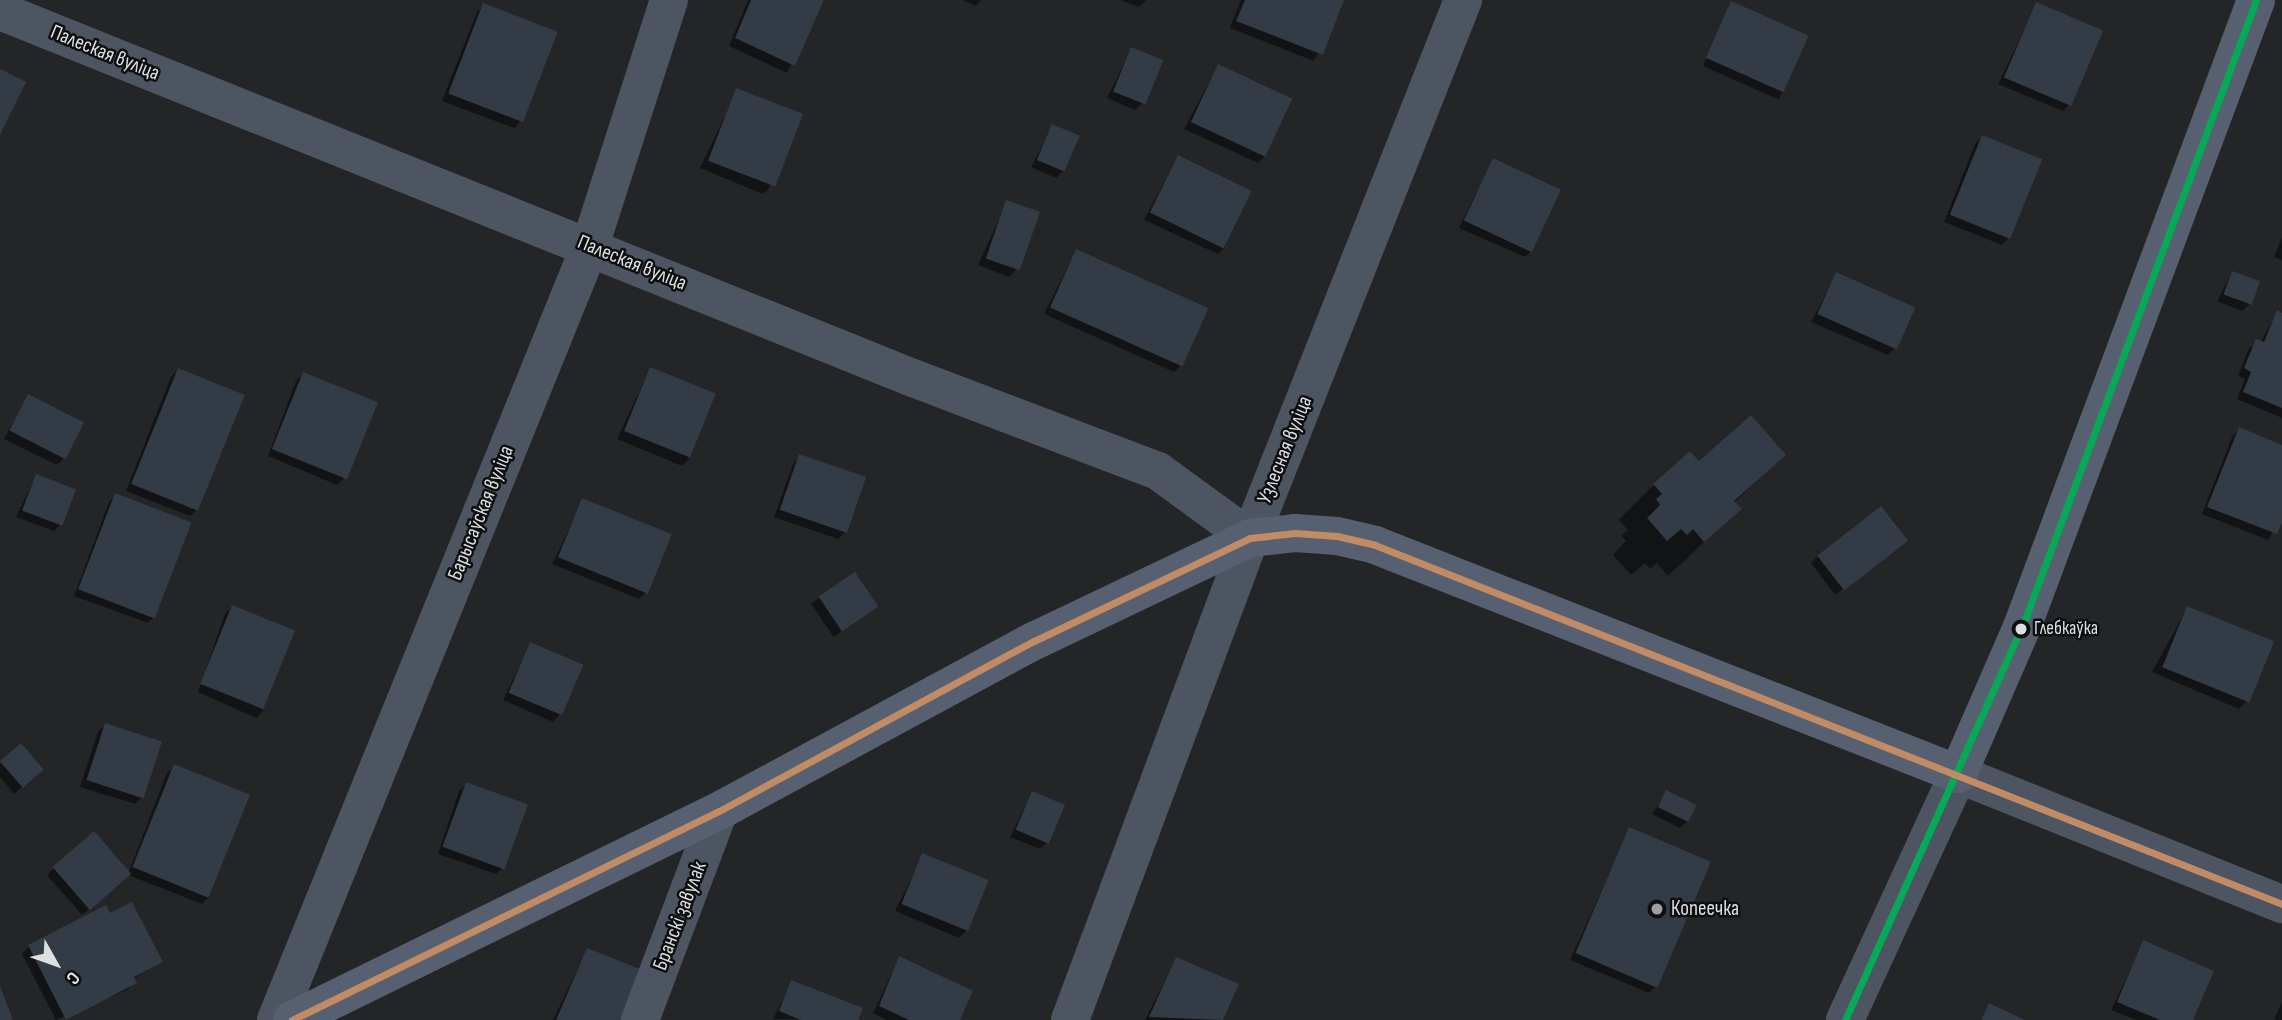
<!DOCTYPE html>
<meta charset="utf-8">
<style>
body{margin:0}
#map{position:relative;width:2282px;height:1020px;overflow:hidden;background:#232527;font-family:"Sofia Sans Condensed",sans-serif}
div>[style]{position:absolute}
.shadow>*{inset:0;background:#0007;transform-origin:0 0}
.building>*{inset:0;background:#323b46;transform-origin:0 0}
.minor>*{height:38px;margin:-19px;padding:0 19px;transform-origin:19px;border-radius:19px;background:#4d5562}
.tertiary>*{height:38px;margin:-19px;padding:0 19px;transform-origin:19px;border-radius:19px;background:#4d5562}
.secondary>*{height:38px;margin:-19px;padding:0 19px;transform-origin:19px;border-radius:19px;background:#566070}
.bus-1>*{height:7px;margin:-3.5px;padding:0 3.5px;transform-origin:3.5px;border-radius:3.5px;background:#06aa56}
.bus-2>*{height:7px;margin:-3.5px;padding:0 3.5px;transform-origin:3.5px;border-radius:3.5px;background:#c18c65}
.dots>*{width:19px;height:19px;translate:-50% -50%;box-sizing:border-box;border:4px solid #0d0e0f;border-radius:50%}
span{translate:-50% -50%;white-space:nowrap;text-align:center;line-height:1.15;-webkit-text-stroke:5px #0d0e0f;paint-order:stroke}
.bus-label{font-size:19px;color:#dddfe1}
.left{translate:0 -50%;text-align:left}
.street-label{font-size:21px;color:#dddfe1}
.poi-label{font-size:21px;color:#dddfe1}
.north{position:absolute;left:21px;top:929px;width:70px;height:70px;-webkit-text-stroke:5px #0d0e0f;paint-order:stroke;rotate:130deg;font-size:19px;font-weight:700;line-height:28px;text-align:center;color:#dddfe1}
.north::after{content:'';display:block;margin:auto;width:24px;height:32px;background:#dddfe1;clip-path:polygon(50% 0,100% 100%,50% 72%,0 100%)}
</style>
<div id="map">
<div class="shadow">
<div style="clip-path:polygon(748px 0,823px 0,787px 73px,729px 46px)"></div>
<div style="clip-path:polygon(962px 0,981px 0,976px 6px)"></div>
<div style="clip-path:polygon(1120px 0,1146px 0,1139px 7px)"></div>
<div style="clip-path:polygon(1241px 0,1342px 0,1314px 61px,1230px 28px)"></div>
<div style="left:1731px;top:3px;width:83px;height:69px;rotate:24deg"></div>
<div style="clip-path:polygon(2037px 4px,2070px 104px,2063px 111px,1998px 84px)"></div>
<div style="clip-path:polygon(484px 5px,521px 121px,514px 128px,442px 101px,477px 12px)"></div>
<div style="clip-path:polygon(1131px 49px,1143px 103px,1135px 110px,1107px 98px)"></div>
<div style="clip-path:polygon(1218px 66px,1265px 156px,1258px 163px,1184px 129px)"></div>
<div style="clip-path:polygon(737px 91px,770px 187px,763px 194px,700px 168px)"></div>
<div style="clip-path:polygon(1053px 126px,1063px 171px,1056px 178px,1031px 167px)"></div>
<div style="clip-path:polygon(1982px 137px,2009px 237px,2002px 245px,1944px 222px,1975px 144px)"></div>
<div style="clip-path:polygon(1178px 157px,1225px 247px,1218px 254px,1144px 220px)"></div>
<div style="clip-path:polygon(1493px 160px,1532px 250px,1525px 257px,1459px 228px)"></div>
<div style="clip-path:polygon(1007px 202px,1016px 270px,1009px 277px,978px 265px)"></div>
<div style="clip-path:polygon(2282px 238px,2282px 260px,2274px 257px)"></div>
<div style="clip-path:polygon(1076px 251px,1181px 365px,1174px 372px,1044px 314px)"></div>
<div style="clip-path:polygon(2232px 273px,2250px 304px,2242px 311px,2217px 301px)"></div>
<div style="clip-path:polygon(1836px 275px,1895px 348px,1888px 355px,1811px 322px)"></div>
<div style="clip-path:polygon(2277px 313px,2282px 315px,2282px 418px,2237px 399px,2245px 379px,2238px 376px,2249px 348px,2260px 343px)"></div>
<div style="clip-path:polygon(650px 369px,689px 459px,682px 466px,617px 439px)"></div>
<div style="clip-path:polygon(178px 370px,197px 509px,190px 516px,126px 491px,171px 377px)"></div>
<div style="clip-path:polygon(303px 374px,344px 478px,337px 485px,268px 456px,296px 381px)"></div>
<div style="clip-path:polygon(28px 396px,64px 458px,57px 465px,4px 439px)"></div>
<div style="clip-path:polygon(2239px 430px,2282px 447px,2282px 517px,2268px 540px,2202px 514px,2232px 437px)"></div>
<div style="clip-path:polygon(1784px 455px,1734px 503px,1739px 509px,1668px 576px,1657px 563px,1650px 569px,1645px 563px,1631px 575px,1613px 555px,1626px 541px,1621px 536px,1628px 530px,1619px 520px,1654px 485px,1699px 463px)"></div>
<div style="clip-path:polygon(800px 456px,845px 532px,838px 539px,774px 517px,793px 464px)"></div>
<div style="clip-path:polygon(36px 476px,61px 524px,54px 531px,16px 517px)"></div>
<div style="clip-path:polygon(116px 495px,155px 616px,148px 623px,74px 596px,109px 502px)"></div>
<div style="clip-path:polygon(583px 501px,646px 592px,639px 599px,552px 564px)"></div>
<div style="clip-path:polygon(1898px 548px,1835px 595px,1811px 563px,1818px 556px)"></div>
<div style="left:855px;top:574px;width:40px;height:53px;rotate:56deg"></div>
<div style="clip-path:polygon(232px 607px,263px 711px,256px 718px,198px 692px,225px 614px)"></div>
<div style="clip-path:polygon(2187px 608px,2246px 702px,2239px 709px,2152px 672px)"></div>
<div style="clip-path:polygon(530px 644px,560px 714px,553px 722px,503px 700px)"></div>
<div style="clip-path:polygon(105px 725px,142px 797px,135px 804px,80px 787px,98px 732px)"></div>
<div style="clip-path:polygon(21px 746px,34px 776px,14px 794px,0 777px,0 764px)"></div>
<div style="clip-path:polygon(175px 766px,209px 897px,202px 904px,128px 875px,82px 915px,47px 875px,54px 868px,128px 874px,167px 773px)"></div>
<div style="clip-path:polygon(466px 784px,504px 867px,496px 874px,438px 854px,459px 791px)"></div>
<div style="clip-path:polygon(1666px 792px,1688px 821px,1680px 828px,1652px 814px)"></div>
<div style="clip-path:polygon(1032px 793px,1047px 842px,1040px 849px,1010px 837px)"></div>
<div style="clip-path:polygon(1630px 829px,1656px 986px,1649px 993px,1570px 960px)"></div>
<div style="clip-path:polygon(923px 855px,966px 931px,959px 938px,895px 911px)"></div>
<div style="clip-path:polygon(2144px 942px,2191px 1020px,2137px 1020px,2111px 1010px)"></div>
<div style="clip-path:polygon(29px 947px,161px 961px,133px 979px,129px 989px,56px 1020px,22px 954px)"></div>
<div style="clip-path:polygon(587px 950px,623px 1020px,553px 1020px)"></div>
<div style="clip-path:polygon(899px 958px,958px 1020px,887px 1020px,873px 1013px)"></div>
<div style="clip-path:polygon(1176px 959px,1236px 985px,1221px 1020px,1145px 1020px)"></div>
<div style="clip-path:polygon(792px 982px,856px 1020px,773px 1019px)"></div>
<div style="clip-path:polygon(2282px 1002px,2282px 1020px,2274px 1020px)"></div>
</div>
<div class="building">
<div style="clip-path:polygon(751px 0,824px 0,795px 66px,735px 38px)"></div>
<div style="clip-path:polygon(1245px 0,1344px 0,1323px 55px,1236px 21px)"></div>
<div style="left:1731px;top:1px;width:85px;height:62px;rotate:24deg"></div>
<div style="left:2036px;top:2px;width:73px;height:82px;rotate:23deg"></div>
<div style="left:483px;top:3px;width:80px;height:97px;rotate:21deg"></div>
<div style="left:1131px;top:47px;width:35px;height:48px;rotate:22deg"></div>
<div style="left:1218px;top:64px;width:82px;height:64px;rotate:25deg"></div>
<div style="clip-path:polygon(0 69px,26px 82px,0 135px)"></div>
<div style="left:736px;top:88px;width:72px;height:78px;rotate:21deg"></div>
<div style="left:1052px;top:124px;width:30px;height:39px;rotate:23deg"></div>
<div style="left:1982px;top:135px;width:65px;height:86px;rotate:22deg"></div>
<div style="left:1178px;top:155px;width:82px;height:64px;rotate:26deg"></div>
<div style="left:1493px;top:158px;width:75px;height:69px;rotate:25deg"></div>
<div style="left:1006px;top:200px;width:36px;height:62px;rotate:19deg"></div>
<div style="left:1076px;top:249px;width:145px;height:64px;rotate:24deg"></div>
<div style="left:2232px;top:271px;width:30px;height:25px;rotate:20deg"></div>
<div style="left:1836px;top:272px;width:87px;height:46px;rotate:24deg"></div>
<div style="clip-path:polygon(2277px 310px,2282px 313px,2282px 408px,2243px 392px,2251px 372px,2244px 368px,2256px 339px,2264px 342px)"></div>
<div style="left:650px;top:367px;width:71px;height:69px;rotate:22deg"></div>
<div style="left:178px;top:368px;width:72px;height:125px;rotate:22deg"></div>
<div style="left:303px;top:372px;width:81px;height:83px;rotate:22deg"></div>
<div style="left:28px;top:394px;width:63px;height:41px;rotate:27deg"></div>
<div style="clip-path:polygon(1751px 415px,1786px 455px,1734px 501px,1742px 509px,1704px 542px,1693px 529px,1687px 535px,1681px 529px,1667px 541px,1647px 518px,1660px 505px,1656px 499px,1662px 494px,1653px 484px,1690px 451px,1699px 461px)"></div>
<div style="clip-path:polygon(2239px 427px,2282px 445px,2282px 522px,2277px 534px,2207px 507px)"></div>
<div style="left:799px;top:454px;width:71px;height:59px;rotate:19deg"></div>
<div style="left:36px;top:474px;width:43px;height:39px;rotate:21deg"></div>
<div style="left:115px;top:493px;width:82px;height:103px;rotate:21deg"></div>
<div style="left:582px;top:498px;width:97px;height:64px;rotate:22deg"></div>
<div style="left:1881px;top:506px;width:44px;height:81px;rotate:52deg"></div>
<div style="left:855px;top:572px;width:42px;height:44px;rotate:56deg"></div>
<div style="left:232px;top:605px;width:68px;height:85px;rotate:22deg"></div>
<div style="left:2187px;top:606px;width:94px;height:66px;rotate:22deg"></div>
<div style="left:530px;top:642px;width:58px;height:55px;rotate:23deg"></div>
<div style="left:105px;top:723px;width:60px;height:60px;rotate:18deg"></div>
<div style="left:21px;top:743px;width:35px;height:28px;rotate:49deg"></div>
<div style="left:174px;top:764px;width:82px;height:111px;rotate:22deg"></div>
<div style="left:466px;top:782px;width:66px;height:69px;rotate:20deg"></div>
<div style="left:1666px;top:790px;width:34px;height:19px;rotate:26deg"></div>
<div style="left:1032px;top:791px;width:36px;height:42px;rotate:23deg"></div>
<div style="left:1629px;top:827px;width:89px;height:137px;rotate:23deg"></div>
<div style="left:94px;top:831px;width:57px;height:55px;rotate:49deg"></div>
<div style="left:922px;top:853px;width:72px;height:55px;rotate:22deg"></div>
<div style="clip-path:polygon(132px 902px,163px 962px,134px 977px,137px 983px,66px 1020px,28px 945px,106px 905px,110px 913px)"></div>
<div style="clip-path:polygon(2143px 940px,2214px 971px,2193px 1020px,2160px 1020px,2117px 1002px)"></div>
<div style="clip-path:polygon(587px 948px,645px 971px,625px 1020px,556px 1020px)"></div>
<div style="clip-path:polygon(899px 956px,973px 991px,960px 1020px,909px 1020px,879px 1006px)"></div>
<div style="clip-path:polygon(1176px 957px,1239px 984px,1223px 1020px,1149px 1017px)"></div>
<div style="clip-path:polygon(791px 980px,863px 1008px,858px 1020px,801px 1020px,779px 1011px)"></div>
<div style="clip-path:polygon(0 986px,13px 1020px,0 1020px)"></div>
<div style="clip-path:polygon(1989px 1003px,2025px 1020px,1981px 1020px)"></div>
</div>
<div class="minor">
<div style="left:0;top:11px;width:984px;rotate:21.9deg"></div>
<div style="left:913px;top:378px;width:262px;rotate:20.8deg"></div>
<div style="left:1158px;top:471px;width:114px;rotate:36.1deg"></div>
<div style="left:1958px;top:774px;width:349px;rotate:21.9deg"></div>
<div style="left:276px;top:1020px;width:835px;rotate:-67.92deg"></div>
<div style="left:590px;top:246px;width:258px;rotate:-72.2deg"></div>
<div style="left:640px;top:1020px;width:223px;rotate:-69.3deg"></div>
<div style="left:1070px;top:1020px;width:515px;rotate:-69.52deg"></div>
<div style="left:1250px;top:538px;width:579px;rotate:-68.4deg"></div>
</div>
<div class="tertiary">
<div style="left:1845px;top:1020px;width:271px;rotate:-65.3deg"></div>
</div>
<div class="secondary">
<div style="left:292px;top:1020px;width:475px;rotate:-26.1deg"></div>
<div style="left:719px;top:811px;width:358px;rotate:-28.4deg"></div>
<div style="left:1034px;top:641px;width:239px;rotate:-25.5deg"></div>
<div style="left:1250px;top:538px;width:45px;rotate:-6.3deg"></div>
<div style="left:1295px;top:533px;width:42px;rotate:4.1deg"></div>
<div style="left:1337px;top:536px;width:39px;rotate:13deg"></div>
<div style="left:1375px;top:545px;width:626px;rotate:21.44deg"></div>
<div style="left:1958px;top:774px;width:160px;rotate:-66.5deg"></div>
<div style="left:2022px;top:627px;width:669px;rotate:-69.53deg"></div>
</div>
<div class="bus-1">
<div style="left:1845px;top:1020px;width:431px;rotate:-65.8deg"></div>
<div style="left:2022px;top:627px;width:669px;rotate:-69.53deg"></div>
</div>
<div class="bus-2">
<div style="left:292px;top:1020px;width:475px;rotate:-26.1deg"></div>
<div style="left:719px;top:811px;width:358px;rotate:-28.4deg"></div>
<div style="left:1034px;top:641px;width:239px;rotate:-25.5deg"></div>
<div style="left:1250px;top:538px;width:45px;rotate:-6.3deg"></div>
<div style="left:1295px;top:533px;width:42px;rotate:4.1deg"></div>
<div style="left:1337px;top:536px;width:39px;rotate:13deg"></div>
<div style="left:1375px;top:545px;width:975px;rotate:21.59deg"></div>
</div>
<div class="dots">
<div style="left:2021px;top:629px;background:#dddfe1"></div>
<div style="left:1657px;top:909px;background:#9c9ea0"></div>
</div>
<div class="bus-label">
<span class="left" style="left:2034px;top:629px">Глебкаўка</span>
</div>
<div class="street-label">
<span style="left:105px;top:53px;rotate:22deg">Палеская вуліца</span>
<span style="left:632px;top:263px;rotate:22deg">Палеская вуліца</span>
<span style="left:1285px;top:450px;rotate:-68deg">Узлесная вуліца</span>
<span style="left:481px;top:513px;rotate:-68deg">Барысаўская вуліца</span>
<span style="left:680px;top:916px;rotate:-69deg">Бранскі завулак</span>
</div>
<div class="poi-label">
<span class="left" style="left:1671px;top:909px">Копеечка</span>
</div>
<div class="north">С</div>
</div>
